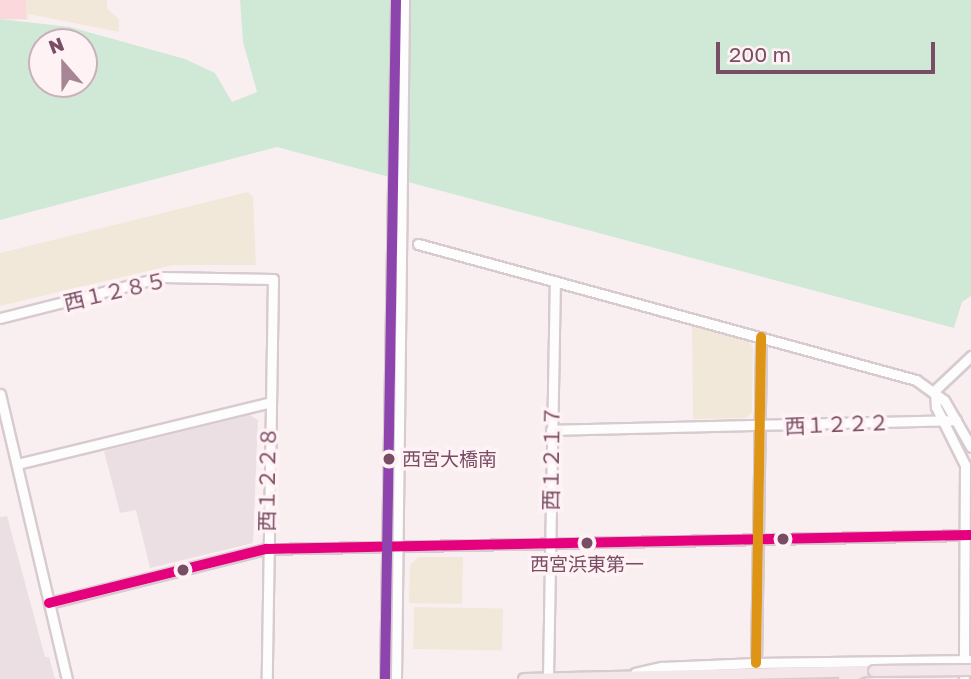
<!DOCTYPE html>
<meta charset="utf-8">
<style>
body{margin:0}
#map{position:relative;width:971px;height:679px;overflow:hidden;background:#f9eff1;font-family:"Golos Text","Noto Sans JP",sans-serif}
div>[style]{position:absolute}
.industrial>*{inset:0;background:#ebdfe4}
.green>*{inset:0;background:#f1e8da;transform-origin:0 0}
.sand>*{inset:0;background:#fad8dc;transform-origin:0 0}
.water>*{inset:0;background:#d0e9d6}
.roads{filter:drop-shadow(2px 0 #d7cbcf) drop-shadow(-2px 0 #d7cbcf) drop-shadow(0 2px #d7cbcf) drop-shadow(0 -2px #d7cbcf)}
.minor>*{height:9px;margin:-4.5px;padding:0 4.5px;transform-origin:4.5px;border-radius:4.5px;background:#fefdfd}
.major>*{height:10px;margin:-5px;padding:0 5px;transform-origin:5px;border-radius:5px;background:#f3e7ea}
.bridges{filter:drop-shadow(2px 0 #daccd2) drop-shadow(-2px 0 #daccd2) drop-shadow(0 2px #daccd2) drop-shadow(0 -2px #daccd2)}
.major-bridge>*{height:10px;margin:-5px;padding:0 5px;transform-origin:5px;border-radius:5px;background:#f3e7ea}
.bus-1>*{height:10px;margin:-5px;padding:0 5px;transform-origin:5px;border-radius:5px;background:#e5007d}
.bus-2>*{height:10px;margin:-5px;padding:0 5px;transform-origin:5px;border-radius:5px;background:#8e44ad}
.bus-3>*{height:10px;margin:-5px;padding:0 5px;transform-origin:5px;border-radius:5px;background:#de9414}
.dots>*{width:19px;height:19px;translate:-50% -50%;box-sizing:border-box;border:4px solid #fff2f5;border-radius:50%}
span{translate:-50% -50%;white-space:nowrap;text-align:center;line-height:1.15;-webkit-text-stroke:7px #fff2f5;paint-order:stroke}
.bus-label{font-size:19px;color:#794d63}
.left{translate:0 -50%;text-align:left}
.street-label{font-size:21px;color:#794d63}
.north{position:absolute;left:28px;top:28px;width:70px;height:70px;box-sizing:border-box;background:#fff2f5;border:2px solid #c9b0bb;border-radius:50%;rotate:339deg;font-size:19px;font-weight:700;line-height:28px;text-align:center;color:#794d63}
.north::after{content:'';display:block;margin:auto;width:24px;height:32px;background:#a68695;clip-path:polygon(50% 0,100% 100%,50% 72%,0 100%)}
.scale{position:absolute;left:716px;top:42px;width:219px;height:32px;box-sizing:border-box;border:4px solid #794d63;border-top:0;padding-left:9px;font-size:21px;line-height:24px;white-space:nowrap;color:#794d63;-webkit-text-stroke:5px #fff2f5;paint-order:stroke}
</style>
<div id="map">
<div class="industrial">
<div style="clip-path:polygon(250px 415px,258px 420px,253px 543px,150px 568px,136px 510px,120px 513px,104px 451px)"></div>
<div style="clip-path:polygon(7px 516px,45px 657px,49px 657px,55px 679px,0 679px,0 517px)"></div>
</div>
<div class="green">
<div style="clip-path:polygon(0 0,107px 0,107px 9px,119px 19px,119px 32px,28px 14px,28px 20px,0 19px)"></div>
<div style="clip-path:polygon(248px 192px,253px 197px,256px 265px,173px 265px,0 306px,0 253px)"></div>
<div style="clip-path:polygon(692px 326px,748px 340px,753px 348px,752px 412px,746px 418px,693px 419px)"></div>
<div style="clip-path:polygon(418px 557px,463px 557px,462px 604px,409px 603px,410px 565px)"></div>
<div style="left:414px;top:607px;width:89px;height:42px;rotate:1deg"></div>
</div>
<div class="sand">
<div style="left:0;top:0;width:26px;height:19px"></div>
</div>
<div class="water">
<div style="clip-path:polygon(evenodd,240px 0,971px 0,971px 296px,962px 302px,954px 328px,277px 147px,0 220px,0 19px,70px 27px,185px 59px,215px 73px,232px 102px,257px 92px,243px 42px,240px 0,42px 42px,84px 42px,84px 84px,42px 84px,42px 42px)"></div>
</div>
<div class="roads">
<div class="minor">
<div style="left:418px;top:244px;width:516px;rotate:15.27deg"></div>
<div style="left:916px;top:380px;width:34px;rotate:36deg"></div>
<div style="left:944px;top:400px;width:54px;rotate:60.1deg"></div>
<div style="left:0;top:318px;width:167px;rotate:-14.2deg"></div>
<div style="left:162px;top:277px;width:111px;rotate:1deg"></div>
<div style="left:273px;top:279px;width:400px;rotate:90.9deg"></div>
<div style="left:935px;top:390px;width:17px;rotate:87deg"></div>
<div style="left:936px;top:407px;width:65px;rotate:63.4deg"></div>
<div style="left:965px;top:465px;width:214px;rotate:90.3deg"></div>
<div style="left:935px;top:390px;width:50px;rotate:-43.4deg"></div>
<div style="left:0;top:394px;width:293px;rotate:76.8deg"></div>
<div style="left:551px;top:430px;width:405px;rotate:-1.4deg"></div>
<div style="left:17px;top:464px;width:258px;rotate:-13.7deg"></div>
<div style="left:49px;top:603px;width:224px;rotate:-14deg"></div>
<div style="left:266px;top:549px;width:705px;rotate:-1.14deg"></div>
<div style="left:756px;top:663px;width:326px;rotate:-89.1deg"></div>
<div style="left:635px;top:673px;width:28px;rotate:-13deg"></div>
<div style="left:662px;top:667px;width:94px;rotate:-2.4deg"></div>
<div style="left:756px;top:663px;width:215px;rotate:-0.8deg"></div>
<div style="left:548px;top:677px;width:396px;rotate:-89deg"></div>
<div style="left:385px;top:679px;width:679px;rotate:-89.07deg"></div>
<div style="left:396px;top:679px;width:679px;rotate:-89.32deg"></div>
</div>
<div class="major">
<div style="left:524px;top:679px;width:350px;rotate:-1.3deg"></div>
<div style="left:844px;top:679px;width:18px;rotate:-22deg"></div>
</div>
</div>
<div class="bridges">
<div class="major-bridge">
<div style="left:874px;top:671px;width:97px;rotate:-0.6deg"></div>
</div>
</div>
<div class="bus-1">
<div style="left:49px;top:603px;width:224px;rotate:-14deg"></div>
<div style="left:266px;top:549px;width:705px;rotate:-1.14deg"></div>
</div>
<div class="bus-2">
<div style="left:385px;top:679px;width:679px;rotate:-89.07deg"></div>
</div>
<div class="bus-3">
<div style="left:756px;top:663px;width:326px;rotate:-89.1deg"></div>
</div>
<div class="dots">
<div style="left:389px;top:459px;background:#794d63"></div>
<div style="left:783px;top:539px;background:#794d63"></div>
<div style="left:587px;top:543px;background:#794d63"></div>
<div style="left:183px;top:570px;background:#794d63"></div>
</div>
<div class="bus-label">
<span class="left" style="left:402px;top:459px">西宮大橋南</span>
<span style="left:587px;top:564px">西宮浜東第一</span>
</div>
<div class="street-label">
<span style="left:115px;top:291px;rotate:-13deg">西１２８５</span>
<span style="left:837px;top:424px;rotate:-2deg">西１２２２</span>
<span style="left:551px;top:458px;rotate:-89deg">西１２１７</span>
<span style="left:267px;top:479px;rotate:-89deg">西１２２８</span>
</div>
<div class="north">N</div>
<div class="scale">200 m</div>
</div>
